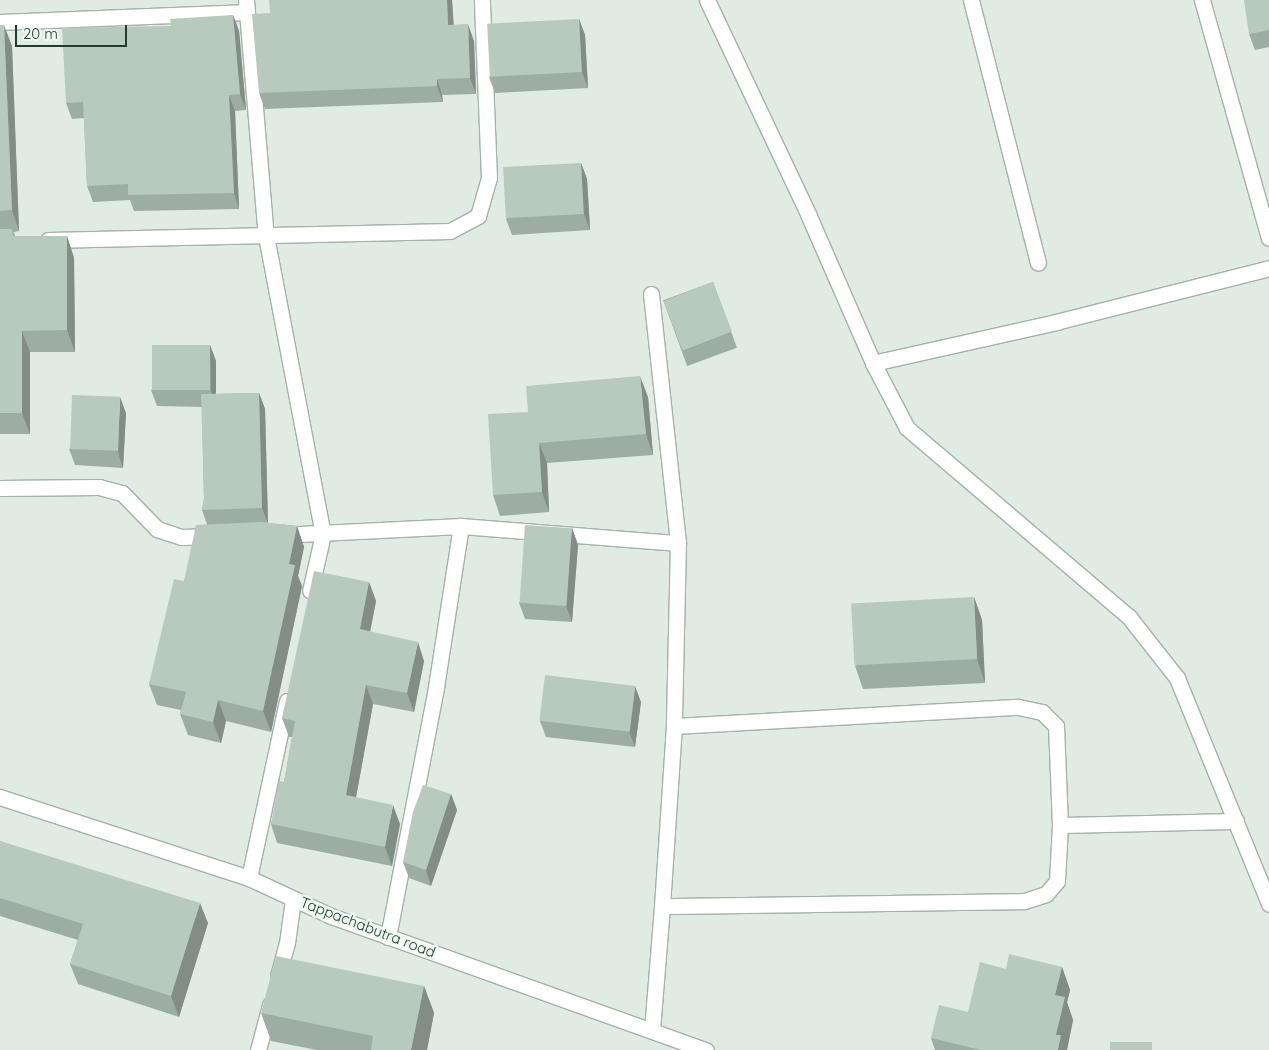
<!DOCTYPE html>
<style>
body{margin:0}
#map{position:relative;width:1269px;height:1050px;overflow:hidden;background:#e0ebe3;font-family:Quicksand,sans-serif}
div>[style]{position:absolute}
.roads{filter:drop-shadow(1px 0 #a3b3a9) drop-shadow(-1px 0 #a3b3a9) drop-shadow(0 1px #a3b3a9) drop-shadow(0 -1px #a3b3a9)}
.lane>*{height:15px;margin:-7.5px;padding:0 7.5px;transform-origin:7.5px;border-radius:7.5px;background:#fff}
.street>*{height:15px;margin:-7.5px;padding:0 7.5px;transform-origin:7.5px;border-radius:7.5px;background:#fff}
.secondary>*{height:15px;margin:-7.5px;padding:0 7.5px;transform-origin:7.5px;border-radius:7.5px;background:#fff}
.wall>*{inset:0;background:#9eada3;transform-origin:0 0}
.shaded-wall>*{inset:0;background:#818d85}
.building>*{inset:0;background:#b8c9be;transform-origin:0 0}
span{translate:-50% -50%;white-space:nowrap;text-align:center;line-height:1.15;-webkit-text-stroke:5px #f0f8f2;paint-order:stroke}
.street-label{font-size:15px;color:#203c2e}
.scale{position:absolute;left:15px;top:25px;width:112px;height:22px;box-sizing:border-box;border:2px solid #203c2e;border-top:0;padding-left:6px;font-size:15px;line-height:18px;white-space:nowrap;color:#203c2e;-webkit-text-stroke:4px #f0f8f2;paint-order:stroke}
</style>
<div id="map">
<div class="roads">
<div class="lane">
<div style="left:278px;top:976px;width:34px;rotate:-75deg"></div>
<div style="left:287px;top:943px;width:44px;rotate:-82.2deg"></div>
<div style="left:258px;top:1050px;width:47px;rotate:-75.1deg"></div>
</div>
<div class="street">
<div style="left:246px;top:0;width:237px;rotate:85.2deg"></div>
<div style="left:266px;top:236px;width:303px;rotate:79.2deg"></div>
<div style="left:323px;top:534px;width:58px;rotate:102.8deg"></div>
<div style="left:707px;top:0;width:237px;rotate:64.7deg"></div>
<div style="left:808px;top:214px;width:163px;rotate:66.4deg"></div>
<div style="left:873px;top:363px;width:73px;rotate:62.4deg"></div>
<div style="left:907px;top:428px;width:292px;rotate:40.4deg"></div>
<div style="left:1129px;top:617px;width:78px;rotate:51.8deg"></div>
<div style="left:1177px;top:678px;width:244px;rotate:67.8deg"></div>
<div style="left:971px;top:0;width:271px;rotate:75.7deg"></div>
<div style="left:1202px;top:0;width:247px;rotate:74.3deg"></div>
<div style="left:0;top:22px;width:247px;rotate:-2.3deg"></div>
<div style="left:48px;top:240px;width:402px;rotate:-1.3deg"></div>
<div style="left:450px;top:231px;width:32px;rotate:-28deg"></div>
<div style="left:478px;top:216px;width:40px;rotate:-74deg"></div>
<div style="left:489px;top:178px;width:178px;rotate:-92.3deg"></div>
<div style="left:651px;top:294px;width:250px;rotate:83.8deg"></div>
<div style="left:678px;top:543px;width:183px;rotate:91.3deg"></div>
<div style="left:674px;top:726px;width:345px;rotate:-3.2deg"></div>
<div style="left:1018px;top:707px;width:25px;rotate:12deg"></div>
<div style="left:1042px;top:712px;width:20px;rotate:45deg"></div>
<div style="left:1056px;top:726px;width:99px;rotate:87.7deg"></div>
<div style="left:1060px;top:825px;width:56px;rotate:93.1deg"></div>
<div style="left:1057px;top:881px;width:17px;rotate:130deg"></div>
<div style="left:1046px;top:894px;width:23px;rotate:162deg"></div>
<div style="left:1024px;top:901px;width:362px;rotate:179.2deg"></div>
<div style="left:662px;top:906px;width:125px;rotate:94.6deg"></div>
<div style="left:873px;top:363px;width:188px;rotate:-12.6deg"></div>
<div style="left:1056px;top:322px;width:220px;rotate:-14.2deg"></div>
<div style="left:0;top:488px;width:99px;rotate:-0.6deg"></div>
<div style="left:99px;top:487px;width:24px;rotate:15deg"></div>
<div style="left:122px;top:493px;width:50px;rotate:45.8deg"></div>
<div style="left:157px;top:529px;width:26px;rotate:18deg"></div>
<div style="left:182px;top:537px;width:32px;rotate:-2deg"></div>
<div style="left:279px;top:535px;width:182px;rotate:-2.8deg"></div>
<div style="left:461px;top:526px;width:218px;rotate:4.5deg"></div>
<div style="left:1060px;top:825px;width:176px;rotate:-1.3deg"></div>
<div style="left:249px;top:878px;width:181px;rotate:-77.9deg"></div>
<div style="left:662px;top:906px;width:180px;rotate:-86.2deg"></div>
<div style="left:388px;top:937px;width:255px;rotate:-79.1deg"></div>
<div style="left:436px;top:687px;width:163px;rotate:-81.2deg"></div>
</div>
<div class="secondary">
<div style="left:0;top:797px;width:262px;rotate:18deg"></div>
<div style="left:249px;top:878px;width:90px;rotate:24.9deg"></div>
<div style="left:331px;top:916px;width:398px;rotate:19.7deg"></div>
</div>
</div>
<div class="wall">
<div style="clip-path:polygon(452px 0,454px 25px,474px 41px,476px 94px,442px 95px,443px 102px,265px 109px,259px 93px)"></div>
<div style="clip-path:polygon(1269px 0,1269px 47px,1255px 50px,1249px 34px)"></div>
<div style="clip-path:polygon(233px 15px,239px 31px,246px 110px,235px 111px,239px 209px,134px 211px,130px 200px,93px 202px,87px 186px,84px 118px,72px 119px,66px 103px,171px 26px)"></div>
<div style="clip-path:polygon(579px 19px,585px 35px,588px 88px,495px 93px,489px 77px)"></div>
<div style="clip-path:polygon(0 25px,12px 46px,19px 231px,14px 232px,15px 236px,67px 236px,74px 258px,75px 352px,30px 352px,30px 434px,0 434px)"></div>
<div style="clip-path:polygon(581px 163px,587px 179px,590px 230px,512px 235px,506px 219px)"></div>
<div style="left:713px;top:282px;width:70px;height:53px;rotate:70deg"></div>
<div style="clip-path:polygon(210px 345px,216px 361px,216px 394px,259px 393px,265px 409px,268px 523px,297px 526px,304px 547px,298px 576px,302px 586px,271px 732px,226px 721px,221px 743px,188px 735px,180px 714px,181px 710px,157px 705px,149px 684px,184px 581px,207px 524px,202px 510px,204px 499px,202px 407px,157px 406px,151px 390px)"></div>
<div style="clip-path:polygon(648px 397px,653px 455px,547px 463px,549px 512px,500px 516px,493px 495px,528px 412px)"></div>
<div style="clip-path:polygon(126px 413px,123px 468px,75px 465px,69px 449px)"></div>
<div style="clip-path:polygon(572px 528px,578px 545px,572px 622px,525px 619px,519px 603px)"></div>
<div style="clip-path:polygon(369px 582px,376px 601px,370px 631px,424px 661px,414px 712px,373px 704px,356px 797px,400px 824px,392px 866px,277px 843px,271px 824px,284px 782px,292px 737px,289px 737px,282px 718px)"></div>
<div style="clip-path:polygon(974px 597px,982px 620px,985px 683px,863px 689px,855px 666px)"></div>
<div style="clip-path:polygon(641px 702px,635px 747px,546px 737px,540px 721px)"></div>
<div style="clip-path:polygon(451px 794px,457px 810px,431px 886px,409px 878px,403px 862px)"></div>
<div style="clip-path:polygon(0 841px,208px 923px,179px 1017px,78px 984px,70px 964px,78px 940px,0 916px)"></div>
<div style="clip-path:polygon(1062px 967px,1070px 990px,1067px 1003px,1073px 1020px,1067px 1050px,935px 1050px,931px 1038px,968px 1012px,1006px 969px)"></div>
<div style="clip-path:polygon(424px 986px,434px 1013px,427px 1050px,317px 1050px,271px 1041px,261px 1013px)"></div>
</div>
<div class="shaded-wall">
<div style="clip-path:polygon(447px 0,452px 0,454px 42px,448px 25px)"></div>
<div style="clip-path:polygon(233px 15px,239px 31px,246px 110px,240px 94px)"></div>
<div style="clip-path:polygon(579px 19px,585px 35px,588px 88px,582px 72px)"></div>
<div style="clip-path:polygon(468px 24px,474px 41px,476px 94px,470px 78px)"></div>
<div style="clip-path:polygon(4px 25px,12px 46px,19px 231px,12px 210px)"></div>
<div style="clip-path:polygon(437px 79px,442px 95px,443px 102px,437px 86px)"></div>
<div style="clip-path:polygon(229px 95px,235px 111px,239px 209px,234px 193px)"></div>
<div style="clip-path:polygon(581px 163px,587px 179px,590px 230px,584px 214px)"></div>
<div style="clip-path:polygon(67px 236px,74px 258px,75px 352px,67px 330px)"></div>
<div style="clip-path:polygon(22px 331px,30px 352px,30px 434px,22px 413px)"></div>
<div style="clip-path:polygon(210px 345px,216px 361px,216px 407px,211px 391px)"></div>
<div style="clip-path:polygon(640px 376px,648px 397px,653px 455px,646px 434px)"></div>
<div style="clip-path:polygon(259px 393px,265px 409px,268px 524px,262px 508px)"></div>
<div style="clip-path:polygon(120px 397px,126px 413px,123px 468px,118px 452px)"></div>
<div style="clip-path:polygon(539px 443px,547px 463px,549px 512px,542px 492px)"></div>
<div style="clip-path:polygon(297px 526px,304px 547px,298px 576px,302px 586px,271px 732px,263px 711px,289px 564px)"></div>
<div style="clip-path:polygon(572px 528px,578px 545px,572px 622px,566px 606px)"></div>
<div style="clip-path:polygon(369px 582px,376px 601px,367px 648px,360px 629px)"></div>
<div style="clip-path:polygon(974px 597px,982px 620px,985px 683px,977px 659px)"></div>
<div style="clip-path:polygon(418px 642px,424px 661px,414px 712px,407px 693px)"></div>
<div style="clip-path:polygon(366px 685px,373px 704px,353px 814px,346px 795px)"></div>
<div style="clip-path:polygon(635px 686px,641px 702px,635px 747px,629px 731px)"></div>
<div style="clip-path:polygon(218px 700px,226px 721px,221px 743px,213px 722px)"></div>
<div style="clip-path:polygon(451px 794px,457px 810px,431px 886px,426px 870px)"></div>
<div style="clip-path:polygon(393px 805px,400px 824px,392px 866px,385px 847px)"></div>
<div style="clip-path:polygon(200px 903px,208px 923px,179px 1017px,171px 996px)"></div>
<div style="clip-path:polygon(1062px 967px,1070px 990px,1067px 1002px,1073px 1020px,1067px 1050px,1058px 1050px,1056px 1035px,1055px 995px)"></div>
<div style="clip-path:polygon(424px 986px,434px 1013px,427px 1050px,411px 1050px)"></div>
</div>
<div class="building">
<div style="clip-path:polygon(269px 0,447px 0,448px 25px,468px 24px,470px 78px,437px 79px,437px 86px,259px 93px,252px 14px,270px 13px)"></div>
<div style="clip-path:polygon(1244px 0,1269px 0,1269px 30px,1249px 34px)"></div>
<div style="clip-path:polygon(233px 15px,240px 94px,229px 95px,234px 193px,128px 195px,128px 184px,87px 186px,83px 102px,66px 103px,62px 28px,171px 26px,170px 19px)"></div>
<div style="left:579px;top:19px;width:53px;height:92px;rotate:87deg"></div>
<div style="clip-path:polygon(0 25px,4px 25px,12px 210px,0 211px)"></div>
<div style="left:581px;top:163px;width:51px;height:78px;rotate:87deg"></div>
<div style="clip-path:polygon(0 229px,12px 229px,13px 236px,67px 236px,67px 330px,22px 331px,22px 413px,0 413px)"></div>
<div style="left:713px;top:282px;width:53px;height:53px;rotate:69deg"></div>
<div style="left:152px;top:345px;width:58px;height:45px"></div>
<div style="clip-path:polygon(640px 376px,646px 434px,539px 443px,542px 492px,493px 495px,488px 414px,528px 412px,526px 386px)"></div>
<div style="clip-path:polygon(259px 393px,262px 508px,202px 510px,204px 499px,201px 394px)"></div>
<div style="left:72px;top:395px;width:48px;height:54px;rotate:2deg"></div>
<div style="clip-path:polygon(261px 522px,297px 526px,289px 564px,295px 565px,263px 711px,218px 700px,213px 722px,180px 714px,186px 692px,149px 684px,174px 579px,184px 581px,196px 525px)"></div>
<div style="left:525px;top:525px;width:47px;height:78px;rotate:4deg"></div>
<div style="clip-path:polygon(314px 571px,369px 582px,360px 629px,418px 642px,407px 693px,366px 685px,346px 795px,393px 805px,385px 847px,271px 824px,279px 781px,284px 782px,295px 721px,282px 718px)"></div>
<div style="left:974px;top:597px;width:62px;height:123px;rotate:87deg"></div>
<div style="left:545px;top:675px;width:91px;height:46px;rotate:7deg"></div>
<div style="clip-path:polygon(423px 785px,451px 794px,426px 870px,403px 862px,413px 812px)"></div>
<div style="clip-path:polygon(0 841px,200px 903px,171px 996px,70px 964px,83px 924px,0 898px)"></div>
<div style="clip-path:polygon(1009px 954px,1062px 967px,1055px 995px,1065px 997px,1056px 1035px,1061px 1035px,1058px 1050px,981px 1050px,931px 1038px,939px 1005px,968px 1012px,980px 962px,1006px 969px)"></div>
<div style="clip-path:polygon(276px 956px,424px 986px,411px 1050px,371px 1050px,373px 1036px,261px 1013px)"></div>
<div style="left:1110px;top:1042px;width:42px;height:8px"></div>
</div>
<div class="street-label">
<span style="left:368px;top:927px;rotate:21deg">Tappachabutra road</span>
</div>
<div class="scale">20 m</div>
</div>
